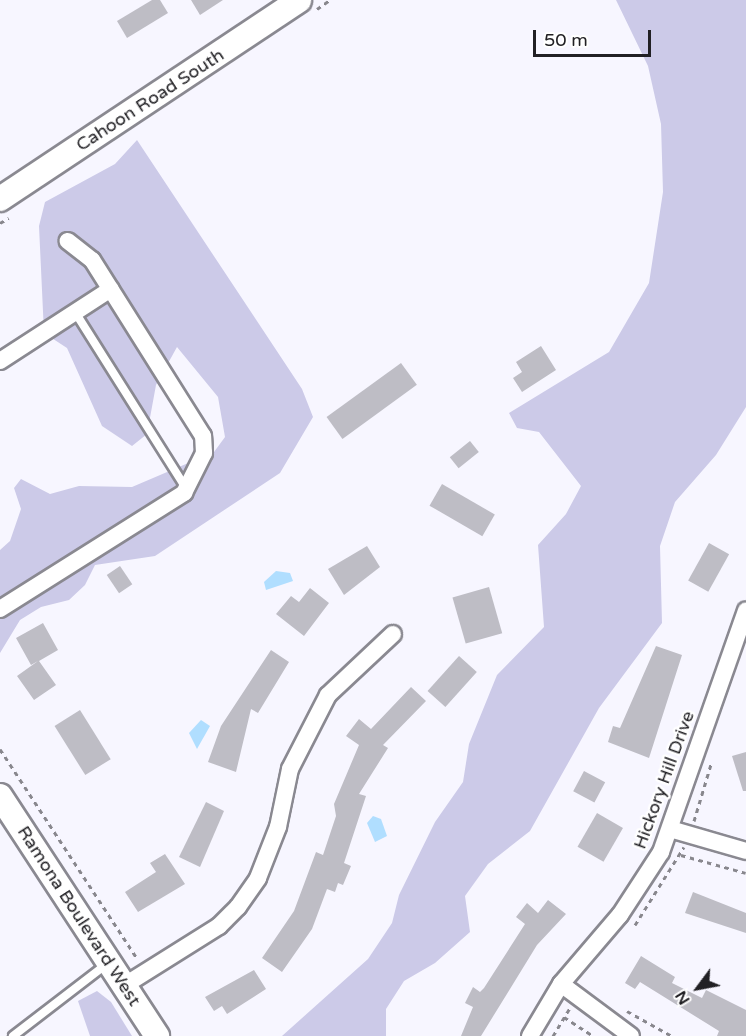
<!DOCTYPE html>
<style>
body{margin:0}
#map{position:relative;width:746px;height:1036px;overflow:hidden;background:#f7f6ff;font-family:"Varela Round",sans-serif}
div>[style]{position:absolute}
.green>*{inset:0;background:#cccae8}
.water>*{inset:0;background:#b0deff}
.building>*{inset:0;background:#bebdc5;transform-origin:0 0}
.path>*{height:3px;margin-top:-1.5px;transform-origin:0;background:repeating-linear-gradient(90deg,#88878d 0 4.5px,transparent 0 9px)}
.roads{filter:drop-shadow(2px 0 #8a8991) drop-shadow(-2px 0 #8a8991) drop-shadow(0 2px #8a8991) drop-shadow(0 -2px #8a8991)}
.lane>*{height:8px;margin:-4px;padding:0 4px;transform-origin:4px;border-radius:4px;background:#fff}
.street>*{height:16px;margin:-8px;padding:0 8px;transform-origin:8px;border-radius:8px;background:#fff}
.secondary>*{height:24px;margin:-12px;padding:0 12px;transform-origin:12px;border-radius:12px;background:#fff}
span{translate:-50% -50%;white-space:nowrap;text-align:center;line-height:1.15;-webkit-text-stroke:5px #fff;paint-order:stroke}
.street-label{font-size:18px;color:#212024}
.north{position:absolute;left:668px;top:958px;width:60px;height:60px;-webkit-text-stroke:4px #fff;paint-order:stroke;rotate:238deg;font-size:16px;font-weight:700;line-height:24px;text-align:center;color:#212024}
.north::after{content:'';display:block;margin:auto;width:21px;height:27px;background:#212024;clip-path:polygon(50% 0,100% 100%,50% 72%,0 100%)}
.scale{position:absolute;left:533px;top:30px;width:118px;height:27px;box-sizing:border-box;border:3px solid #212024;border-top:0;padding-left:8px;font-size:18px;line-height:21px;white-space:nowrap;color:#212024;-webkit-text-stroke:4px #fff;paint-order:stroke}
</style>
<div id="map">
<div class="green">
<div style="clip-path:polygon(616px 0,746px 0,746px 407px,716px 455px,675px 502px,660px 546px,662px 623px,599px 708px,530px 831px,488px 864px,465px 896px,470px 932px,435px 963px,404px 981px,386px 1009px,386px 1036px,282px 1036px,368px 959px,392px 923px,399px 895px,435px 822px,463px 782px,469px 744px,497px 675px,544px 627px,538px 545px,566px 514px,581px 486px,539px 432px,517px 428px,509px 413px,609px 352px,649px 283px,663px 192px,661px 124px,648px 66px)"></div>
<div style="clip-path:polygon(137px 140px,302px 389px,313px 417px,280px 473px,155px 556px,95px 565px,85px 585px,69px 600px,41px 607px,20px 620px,0 653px,0 550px,10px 541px,21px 509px,14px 488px,21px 479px,50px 494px,79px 486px,132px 487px,214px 452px,225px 437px,218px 397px,177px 347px,156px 385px,147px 434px,132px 446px,102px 426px,67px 348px,44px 333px,39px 226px,45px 202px,115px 164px)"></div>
<div style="clip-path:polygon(97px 991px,111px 1002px,132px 1036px,90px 1036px,78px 1001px)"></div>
</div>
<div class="water">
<div style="clip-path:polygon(276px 571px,290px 573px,293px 581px,266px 590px,264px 582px)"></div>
<div style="clip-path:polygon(201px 720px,210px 726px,197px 749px,189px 733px)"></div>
<div style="clip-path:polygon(373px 816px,381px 819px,387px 836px,375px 842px,367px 823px)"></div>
</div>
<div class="building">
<div style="clip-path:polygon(152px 0,160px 0,168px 13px,127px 38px,117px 21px)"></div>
<div style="clip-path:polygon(191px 0,223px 0,200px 15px)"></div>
<div style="clip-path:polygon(541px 346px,556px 370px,522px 392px,513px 378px,522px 372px,516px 362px)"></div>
<div style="left:401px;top:363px;width:27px;height:92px;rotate:54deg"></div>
<div style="left:470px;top:441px;width:14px;height:26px;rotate:51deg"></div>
<div style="left:442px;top:484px;width:61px;height:25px;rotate:30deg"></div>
<div style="left:709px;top:543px;width:23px;height:43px;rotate:29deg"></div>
<div style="clip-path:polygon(367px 546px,380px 567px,344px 595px,328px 569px)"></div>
<div style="left:120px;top:566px;width:22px;height:16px;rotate:56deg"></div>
<div style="left:489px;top:587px;width:48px;height:38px;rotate:74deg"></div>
<div style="clip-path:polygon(310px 588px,329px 603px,304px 636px,276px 614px,291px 596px,299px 602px)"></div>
<div style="clip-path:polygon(43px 623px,58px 650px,39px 661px,56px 685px,34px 700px,17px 676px,38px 661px,31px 665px,16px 638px)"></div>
<div style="clip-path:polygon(656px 646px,682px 655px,649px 758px,608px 742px,613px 726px,620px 728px)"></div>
<div style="clip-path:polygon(271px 650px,289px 662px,258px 713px,251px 709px,236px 772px,208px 762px,221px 726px)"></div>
<div style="left:459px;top:656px;width:24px;height:47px;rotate:42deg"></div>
<div style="clip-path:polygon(411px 687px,426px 701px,383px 745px,388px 748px,359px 794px,366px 796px,344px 863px,351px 866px,343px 885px,338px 883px,335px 892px,327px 889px,312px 929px,282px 972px,262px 958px,294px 911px,316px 852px,323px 855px,336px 816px,334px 804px,359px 745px,346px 736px,359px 719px,371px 729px)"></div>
<div style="left:80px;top:710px;width:58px;height:30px;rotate:58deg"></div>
<div style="clip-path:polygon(746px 752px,746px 791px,743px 791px,732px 756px)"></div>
<div style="left:584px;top:771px;width:24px;height:23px;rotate:28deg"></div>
<div style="clip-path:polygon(206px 802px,224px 811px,200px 867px,179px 857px)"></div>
<div style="left:597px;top:813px;width:30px;height:39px;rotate:30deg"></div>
<div style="clip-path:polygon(165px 854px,185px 884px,138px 912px,125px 892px,156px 872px,150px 863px)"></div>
<div style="clip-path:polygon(693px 892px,746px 913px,746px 933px,685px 913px)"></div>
<div style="clip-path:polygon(548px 900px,566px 914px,537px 945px,481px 1036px,461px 1036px,473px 1007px,465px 1003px,473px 987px,480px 992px,484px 988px,525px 924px,516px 917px,527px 903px,538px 913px)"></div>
<div style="clip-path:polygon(641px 956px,675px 977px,672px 983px,702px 998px,706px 990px,746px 1010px,746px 1036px,717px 1036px,719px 1031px,640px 982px,635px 989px,625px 983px)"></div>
<div style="clip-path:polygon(254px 970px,266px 989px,227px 1014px,222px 1006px,214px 1011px,205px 997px)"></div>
</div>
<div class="path">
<div style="left:317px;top:9px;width:16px;rotate:-35deg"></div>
<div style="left:0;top:223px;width:10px;rotate:-29deg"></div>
<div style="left:0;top:749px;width:250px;rotate:56.8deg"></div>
<div style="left:694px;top:821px;width:59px;rotate:-73.4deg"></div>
<div style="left:681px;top:855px;width:67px;rotate:15.5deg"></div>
<div style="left:635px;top:925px;width:92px;rotate:-57.9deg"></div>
<div style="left:627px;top:1011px;width:51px;rotate:29.1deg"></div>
<div style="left:564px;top:1017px;width:35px;rotate:33deg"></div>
<div style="left:553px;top:1036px;width:33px;rotate:-59deg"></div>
</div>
<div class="roads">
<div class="lane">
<div style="left:75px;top:312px;width:210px;rotate:57.8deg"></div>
<div style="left:13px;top:1036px;width:120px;rotate:-37.5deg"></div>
</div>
<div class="street">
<div style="left:0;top:361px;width:132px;rotate:-33deg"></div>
<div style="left:0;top:609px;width:218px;rotate:-32.2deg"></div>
<div style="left:184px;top:493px;width:45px;rotate:-63.4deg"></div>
<div style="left:204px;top:453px;width:17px;rotate:-93deg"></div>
<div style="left:203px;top:436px;width:208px;rotate:-122.2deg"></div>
<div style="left:92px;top:260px;width:31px;rotate:-142deg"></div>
<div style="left:670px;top:829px;width:79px;rotate:16.1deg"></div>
<div style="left:561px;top:984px;width:87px;rotate:36.6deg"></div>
<div style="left:125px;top:985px;width:111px;rotate:-32.1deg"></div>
<div style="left:219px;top:926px;width:27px;rotate:-45deg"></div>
<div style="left:238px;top:907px;width:35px;rotate:-55deg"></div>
<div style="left:258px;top:878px;width:55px;rotate:-68.6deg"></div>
<div style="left:278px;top:827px;width:59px;rotate:-78.3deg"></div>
<div style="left:290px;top:769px;width:83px;rotate:-62.8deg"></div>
<div style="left:328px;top:695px;width:89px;rotate:-43.2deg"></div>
<div style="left:530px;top:1036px;width:61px;rotate:-59.2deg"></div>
<div style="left:561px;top:984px;width:91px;rotate:-49.5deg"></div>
<div style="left:620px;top:915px;width:75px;rotate:-56.9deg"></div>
<div style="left:661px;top:852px;width:256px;rotate:-70.6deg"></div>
</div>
<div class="secondary">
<div style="left:0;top:199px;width:359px;rotate:-33.6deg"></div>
<div style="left:0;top:796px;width:287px;rotate:56.8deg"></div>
</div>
</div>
<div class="street-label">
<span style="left:150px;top:100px;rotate:-33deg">Cahoon Road South</span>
<span style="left:664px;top:780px;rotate:-70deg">Hickory Hill Drive</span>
<span style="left:79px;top:916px;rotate:57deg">Ramona Boulevard West</span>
</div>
<div class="north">N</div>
<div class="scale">50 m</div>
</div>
